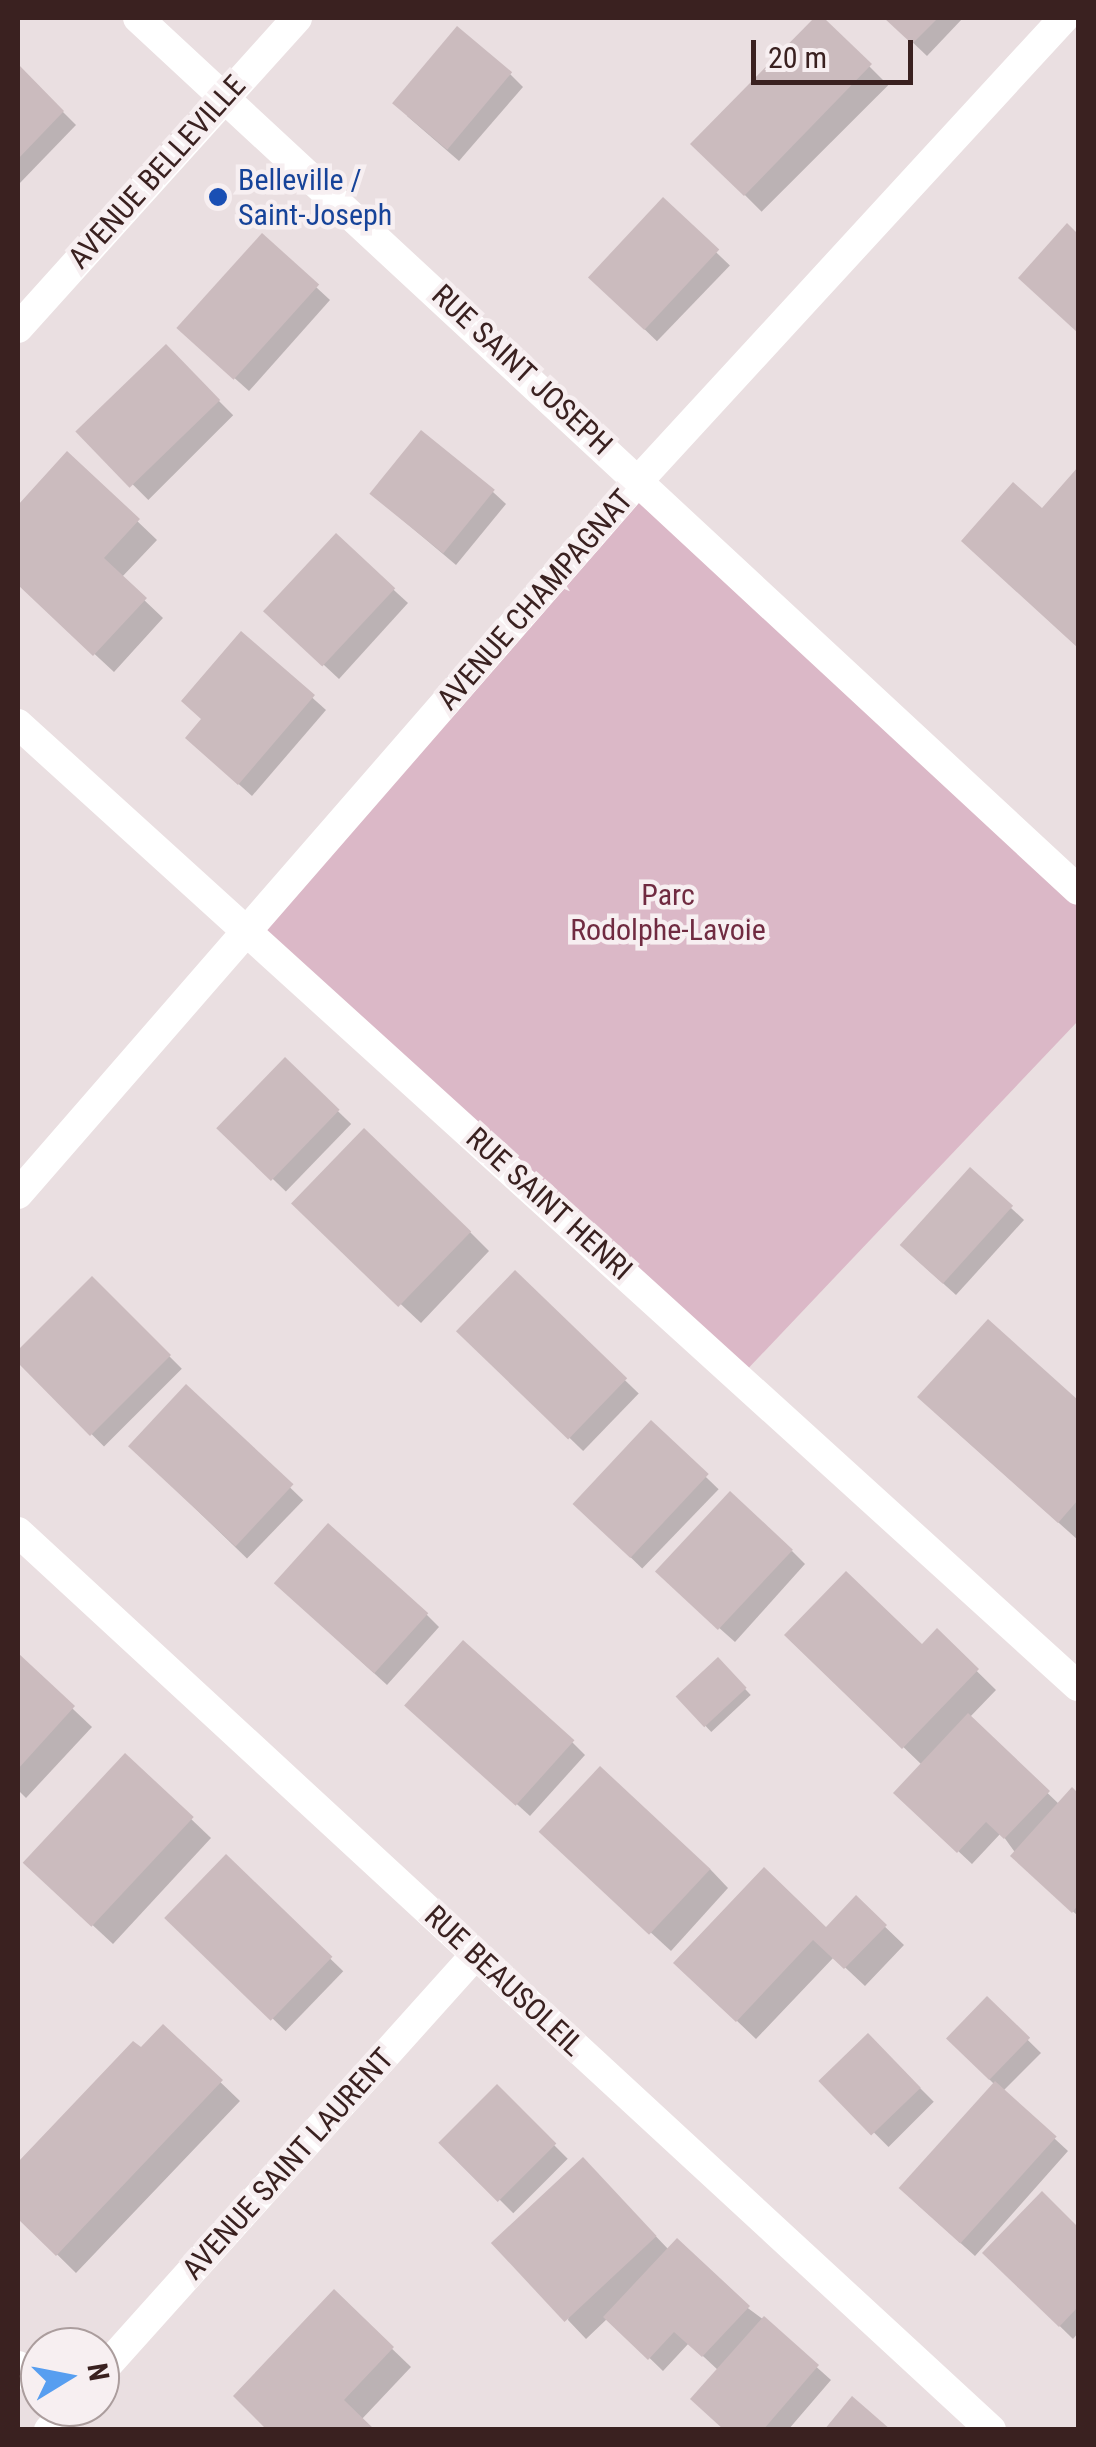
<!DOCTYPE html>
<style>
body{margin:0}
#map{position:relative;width:1096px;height:2447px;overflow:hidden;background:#eadfe1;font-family:"Roboto Condensed",sans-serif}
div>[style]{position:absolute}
.green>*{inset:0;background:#dbb8c7}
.shadow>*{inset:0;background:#0003;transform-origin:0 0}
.building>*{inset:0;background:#cbbbbe;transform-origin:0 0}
.street>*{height:30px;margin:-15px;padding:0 15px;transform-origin:15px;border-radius:15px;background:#fff}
.dots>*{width:28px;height:28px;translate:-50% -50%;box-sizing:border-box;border:5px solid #f7eff1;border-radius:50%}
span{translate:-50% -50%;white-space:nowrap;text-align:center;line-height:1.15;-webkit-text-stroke:9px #f7eff1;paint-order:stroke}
.street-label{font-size:30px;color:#3a2120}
.transit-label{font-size:30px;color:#164399}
.left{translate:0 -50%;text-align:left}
.park-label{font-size:30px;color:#702b41}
.frame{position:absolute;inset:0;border:20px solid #3a2120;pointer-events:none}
.north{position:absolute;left:20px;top:2327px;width:100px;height:100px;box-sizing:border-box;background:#f7eff1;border:2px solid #ab9d9d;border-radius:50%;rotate:80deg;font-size:28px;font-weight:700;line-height:40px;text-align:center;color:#3a2120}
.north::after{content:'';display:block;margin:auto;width:35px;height:45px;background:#579ef0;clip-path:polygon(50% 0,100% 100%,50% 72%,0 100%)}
.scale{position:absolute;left:751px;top:40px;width:162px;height:45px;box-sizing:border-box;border:5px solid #3a2120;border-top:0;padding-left:12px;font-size:30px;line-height:35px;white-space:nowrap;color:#3a2120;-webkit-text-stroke:8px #f7eff1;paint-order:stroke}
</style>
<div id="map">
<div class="green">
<div style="clip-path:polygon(639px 480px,1078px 890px,1078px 1021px,741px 1376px,246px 932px)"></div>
</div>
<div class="shadow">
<div style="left:821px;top:18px;width:95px;height:179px;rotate:45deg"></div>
<div style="clip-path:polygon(887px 18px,963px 18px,927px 56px)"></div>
<div style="clip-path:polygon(18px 67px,76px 125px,18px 185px)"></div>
<div style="clip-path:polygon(510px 74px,523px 87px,459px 161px,407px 116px)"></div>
<div style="left:663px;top:201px;width:93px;height:105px;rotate:44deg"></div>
<div style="clip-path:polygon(262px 237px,330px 300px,249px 391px,193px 341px)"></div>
<div style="left:166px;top:348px;width:95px;height:120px;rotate:45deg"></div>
<div style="clip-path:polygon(68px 455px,157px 540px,121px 578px,163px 618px,114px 672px,18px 583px,18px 509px)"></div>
<div style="clip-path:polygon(1078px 471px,1078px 647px,992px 568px)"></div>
<div style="clip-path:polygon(493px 492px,506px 504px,456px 565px,372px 494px)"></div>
<div style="clip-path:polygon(336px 537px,408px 603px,339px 679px,281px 625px)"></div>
<div style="clip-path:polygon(241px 634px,326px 710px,252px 796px,202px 751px,204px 720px)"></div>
<div style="left:285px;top:1060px;width:92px;height:94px;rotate:44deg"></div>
<div style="clip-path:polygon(1011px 1208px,1024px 1220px,956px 1295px,915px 1258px)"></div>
<div style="clip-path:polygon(314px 1223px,470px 1232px,489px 1251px,421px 1323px)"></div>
<div style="left:515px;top:1274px;width:172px;height:80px;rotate:44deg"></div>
<div style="left:92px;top:1279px;width:127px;height:110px;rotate:45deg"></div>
<div style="clip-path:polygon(988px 1322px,1078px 1404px,1078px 1540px,939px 1416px)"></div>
<div style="left:186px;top:1387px;width:163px;height:81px;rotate:44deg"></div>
<div style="left:651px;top:1424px;width:94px;height:110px;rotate:44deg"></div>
<div style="clip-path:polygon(792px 1551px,805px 1564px,735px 1642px,672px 1586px)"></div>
<div style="clip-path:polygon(290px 1596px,426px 1614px,439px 1627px,387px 1685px)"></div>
<div style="clip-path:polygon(937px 1632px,996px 1690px,969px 1718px,1060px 1805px,1072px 1791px,1078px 1797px,1078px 1916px,1027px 1869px,1001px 1833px,972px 1864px,910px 1806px,922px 1765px,787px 1635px,922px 1648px)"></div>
<div style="clip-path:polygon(18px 1657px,92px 1727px,26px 1798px,18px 1790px)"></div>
<div style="left:718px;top:1660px;width:48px;height:54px;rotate:47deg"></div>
<div style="clip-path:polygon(421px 1717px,572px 1742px,585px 1755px,530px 1816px)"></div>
<div style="clip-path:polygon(125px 1756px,211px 1838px,113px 1944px,45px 1881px)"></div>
<div style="clip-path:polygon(562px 1851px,710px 1869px,728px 1888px,671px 1951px)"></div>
<div style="left:226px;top:1858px;width:163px;height:83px;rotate:44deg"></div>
<div style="clip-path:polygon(856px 1899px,904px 1945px,865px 1986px,834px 1957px,756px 2039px,695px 1981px,826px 1931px)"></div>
<div style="clip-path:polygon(987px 2000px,1041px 2053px,1003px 2091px,1068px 2151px,975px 2256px,915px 2202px,995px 2085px,948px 2038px)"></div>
<div style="clip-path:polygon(163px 2027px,240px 2101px,76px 2273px,18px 2216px,18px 2166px,133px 2044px,141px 2051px)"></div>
<div style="left:868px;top:2036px;width:93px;height:64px;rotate:45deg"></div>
<div style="left:497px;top:2088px;width:100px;height:77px;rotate:45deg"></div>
<div style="clip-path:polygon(601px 2179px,669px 2250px,764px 2320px,831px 2380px,788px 2430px,726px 2430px,719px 2371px,689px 2343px,663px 2371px,608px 2318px,586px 2339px,568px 2320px)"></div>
<div style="clip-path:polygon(1042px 2195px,1078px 2231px,1078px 2333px,1073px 2339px,985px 2253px)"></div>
<div style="clip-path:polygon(334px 2293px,411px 2367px,361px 2420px,270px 2430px)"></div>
</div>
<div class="building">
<div style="clip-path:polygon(814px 18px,824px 18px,872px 64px,744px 196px,690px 144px)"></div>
<div style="clip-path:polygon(884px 18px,938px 18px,912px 44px)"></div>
<div style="left:457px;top:26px;width:72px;height:101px;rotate:40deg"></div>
<div style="clip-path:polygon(18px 64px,64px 111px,18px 159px)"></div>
<div style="left:663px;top:197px;width:77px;height:110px;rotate:43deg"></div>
<div style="clip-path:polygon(1067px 223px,1078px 234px,1078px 333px,1018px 278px)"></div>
<div style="left:262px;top:233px;width:77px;height:128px;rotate:42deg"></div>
<div style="left:166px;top:344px;width:78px;height:126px;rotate:46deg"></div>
<div style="left:421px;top:430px;width:95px;height:82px;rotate:39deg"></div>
<div style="clip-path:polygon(67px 451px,140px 519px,104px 558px,147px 598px,93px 656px,18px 585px,18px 505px)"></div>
<div style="clip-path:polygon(1078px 467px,1078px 648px,961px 541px,1013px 482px,1042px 508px)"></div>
<div style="left:336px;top:533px;width:81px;height:107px;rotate:43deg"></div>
<div style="clip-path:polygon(241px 631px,315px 695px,238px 785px,185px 738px,201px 719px,181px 701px)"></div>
<div style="left:285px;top:1057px;width:76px;height:99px;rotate:44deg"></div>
<div style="left:364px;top:1128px;width:149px;height:105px;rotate:44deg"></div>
<div style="left:970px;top:1167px;width:58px;height:105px;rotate:42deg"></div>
<div style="left:515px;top:1270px;width:156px;height:85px;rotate:44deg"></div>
<div style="clip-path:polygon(92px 1276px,171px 1355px,90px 1436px,18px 1363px,18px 1350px)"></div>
<div style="clip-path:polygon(988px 1319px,1078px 1400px,1078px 1500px,1058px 1523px,917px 1397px)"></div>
<div style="left:186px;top:1384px;width:147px;height:85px;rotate:43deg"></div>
<div style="left:651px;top:1420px;width:79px;height:115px;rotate:43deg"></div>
<div style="left:730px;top:1491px;width:86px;height:110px;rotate:43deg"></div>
<div style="left:328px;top:1523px;width:135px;height:81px;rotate:42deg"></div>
<div style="clip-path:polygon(846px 1571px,922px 1644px,937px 1628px,979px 1669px,902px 1749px,784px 1635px)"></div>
<div style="left:463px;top:1640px;width:150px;height:88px;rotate:42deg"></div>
<div style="clip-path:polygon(18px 1653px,75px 1706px,18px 1769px)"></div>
<div style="left:718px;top:1657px;width:42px;height:58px;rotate:47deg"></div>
<div style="clip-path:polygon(968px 1713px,1050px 1791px,1004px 1839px,986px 1822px,957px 1853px,893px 1793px)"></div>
<div style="left:125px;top:1753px;width:94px;height:150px;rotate:43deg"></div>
<div style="left:600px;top:1766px;width:151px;height:90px;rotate:43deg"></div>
<div style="clip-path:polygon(1072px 1787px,1078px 1793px,1078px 1905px,1072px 1913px,1010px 1856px)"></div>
<div style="left:226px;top:1854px;width:148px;height:89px;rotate:44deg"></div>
<div style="clip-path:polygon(764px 1867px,826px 1927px,856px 1895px,887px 1925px,844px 1969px,813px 1940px,736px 2022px,673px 1963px)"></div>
<div style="left:987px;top:1996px;width:60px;height:59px;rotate:44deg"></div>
<div style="clip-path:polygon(163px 2024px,223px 2080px,56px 2256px,18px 2219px,18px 2162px,133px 2041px,141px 2047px)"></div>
<div style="left:868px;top:2033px;width:76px;height:69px;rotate:46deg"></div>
<div style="left:995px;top:2081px;width:83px;height:144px;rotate:42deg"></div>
<div style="left:497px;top:2084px;width:84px;height:83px;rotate:45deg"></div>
<div style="left:583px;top:2157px;width:108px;height:126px;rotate:47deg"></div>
<div style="clip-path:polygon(1042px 2191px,1078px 2227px,1078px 2307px,1059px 2327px,982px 2253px)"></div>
<div style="clip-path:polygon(677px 2238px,750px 2306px,702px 2357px,674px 2332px,648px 2360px,603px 2317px)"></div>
<div style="clip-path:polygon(334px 2289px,394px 2347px,344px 2400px,375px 2430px,267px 2430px,233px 2396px)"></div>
<div style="clip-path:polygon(764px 2316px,819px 2365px,763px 2430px,724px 2430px,690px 2399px)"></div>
<div style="clip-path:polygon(852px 2396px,891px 2430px,824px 2430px)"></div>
</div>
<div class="street">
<div style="left:138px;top:18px;width:1282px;rotate:42.85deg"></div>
<div style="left:18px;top:328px;width:417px;rotate:-48deg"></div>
<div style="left:18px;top:724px;width:1431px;rotate:42.23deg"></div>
<div style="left:18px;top:1194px;width:946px;rotate:-48.98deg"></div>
<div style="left:639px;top:480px;width:628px;rotate:-47.39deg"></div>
<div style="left:18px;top:1532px;width:1324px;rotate:42.7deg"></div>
<div style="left:18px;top:2366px;width:30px;rotate:44deg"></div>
<div style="left:100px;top:2373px;width:562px;rotate:-48.1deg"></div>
<div style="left:49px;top:2430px;width:30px;rotate:-49deg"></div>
</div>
<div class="dots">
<div style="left:218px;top:197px;background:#1a4fb4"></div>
</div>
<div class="street-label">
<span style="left:157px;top:172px;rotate:-48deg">AVENUE BELLEVILLE</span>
<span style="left:522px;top:370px;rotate:43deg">RUE SAINT JOSEPH</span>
<span style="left:535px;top:600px;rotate:-49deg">AVENUE CHAMPAGNAT</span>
<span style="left:549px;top:1204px;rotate:42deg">RUE SAINT HENRI</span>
<span style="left:504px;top:1981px;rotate:43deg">RUE BEAUSOLEIL</span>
<span style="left:288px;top:2164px;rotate:-48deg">AVENUE SAINT LAURENT</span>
</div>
<div class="transit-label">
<span class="left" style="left:238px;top:197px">Belleville /<br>Saint-Joseph</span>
</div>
<div class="park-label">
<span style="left:668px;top:912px">Parc<br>Rodolphe-Lavoie</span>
</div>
<div class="frame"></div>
<div class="north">N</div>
<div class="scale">20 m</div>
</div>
